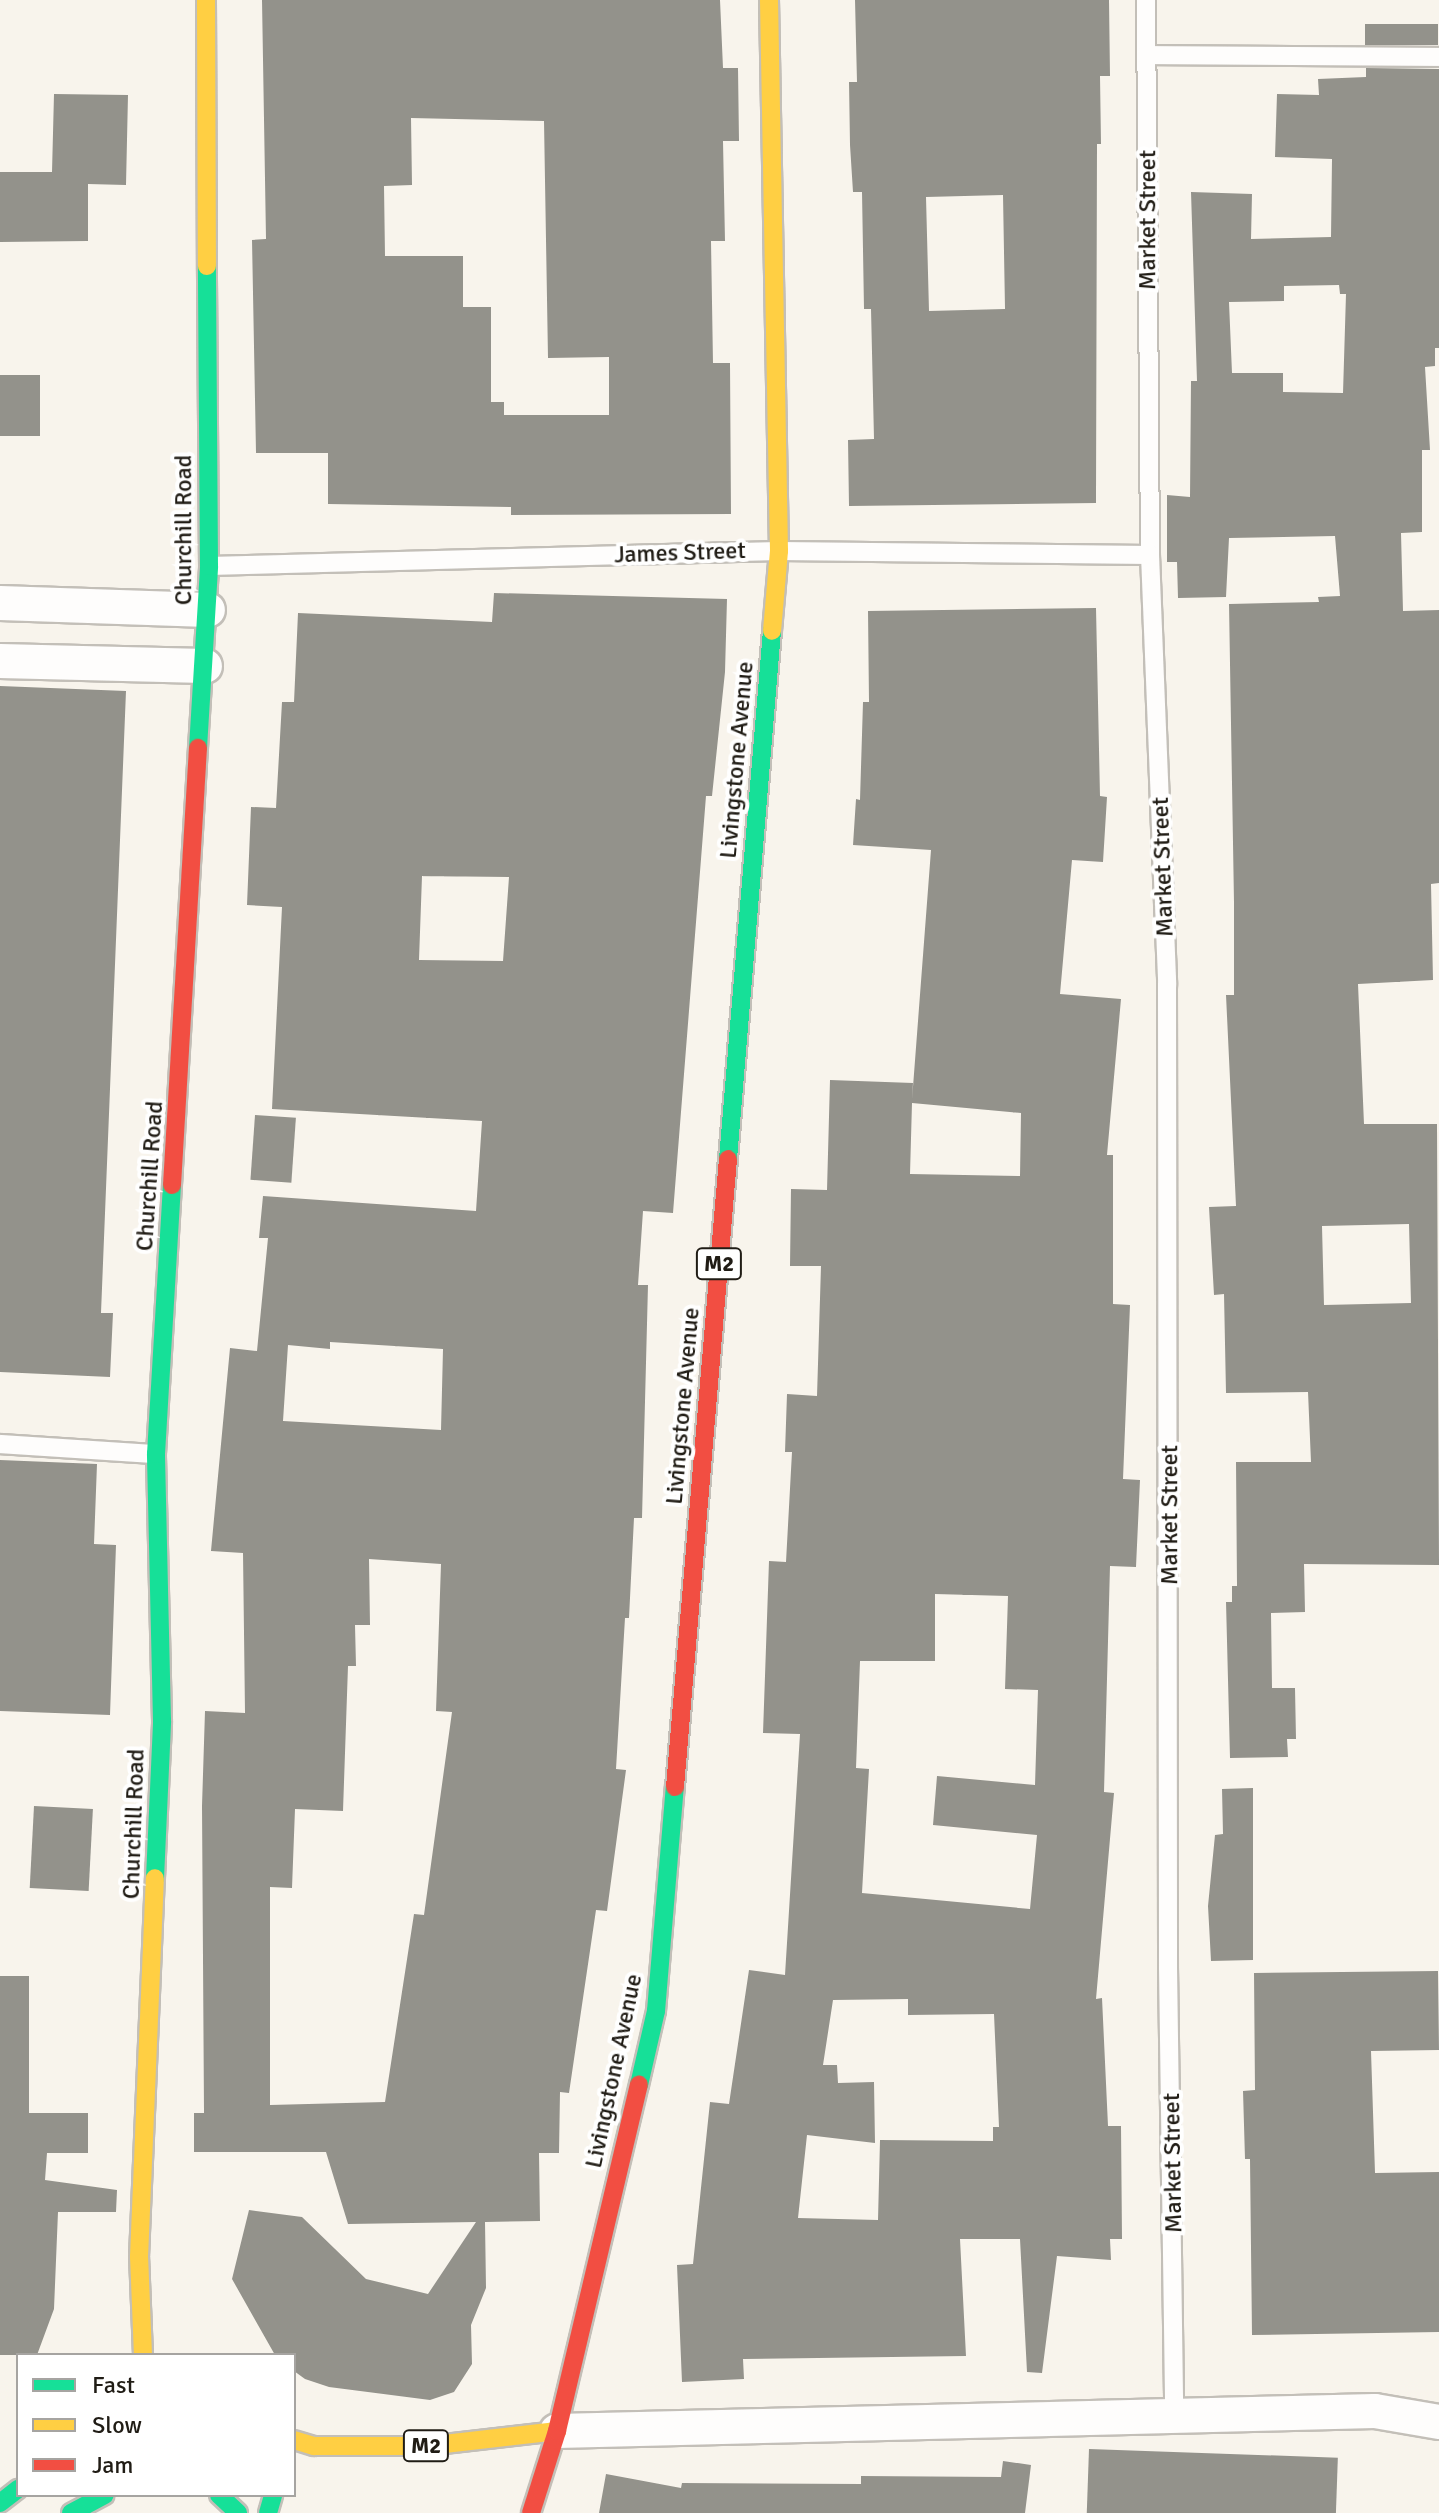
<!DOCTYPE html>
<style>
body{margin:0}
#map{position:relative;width:1439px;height:2513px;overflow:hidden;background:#f8f4ec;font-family:Signika,sans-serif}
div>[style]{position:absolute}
.building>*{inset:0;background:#93928b;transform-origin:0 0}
.roads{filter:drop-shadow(2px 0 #c3bfb8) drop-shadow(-2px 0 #c3bfb8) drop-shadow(0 2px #c3bfb8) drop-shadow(0 -2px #c3bfb8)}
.lane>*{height:18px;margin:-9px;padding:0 9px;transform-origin:9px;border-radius:9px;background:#fefdfc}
.street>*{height:34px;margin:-17px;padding:0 17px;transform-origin:17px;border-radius:17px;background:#fefdfc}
.fast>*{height:18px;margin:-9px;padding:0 9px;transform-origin:9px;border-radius:9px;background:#16e098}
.slow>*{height:18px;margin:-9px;padding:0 9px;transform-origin:9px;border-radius:9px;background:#ffcf43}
.jam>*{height:18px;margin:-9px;padding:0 9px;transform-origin:9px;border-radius:9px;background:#f24e42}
span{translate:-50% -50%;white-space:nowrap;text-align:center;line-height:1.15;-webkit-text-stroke:8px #fff;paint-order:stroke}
.shield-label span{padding:2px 6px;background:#fff;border:2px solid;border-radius:6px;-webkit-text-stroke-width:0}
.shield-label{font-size:22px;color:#201c15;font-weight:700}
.street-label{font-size:24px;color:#201c15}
.legend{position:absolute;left:16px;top:2353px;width:280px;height:144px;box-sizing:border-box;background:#fff;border:2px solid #a6a4a1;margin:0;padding:10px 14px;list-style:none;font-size:24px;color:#201c15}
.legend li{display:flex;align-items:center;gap:16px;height:40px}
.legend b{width:40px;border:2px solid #a6a4a1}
</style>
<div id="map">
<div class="building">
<div style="clip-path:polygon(evenodd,262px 0,720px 0,723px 68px,738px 68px,739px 141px,723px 141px,725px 241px,711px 241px,713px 363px,730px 363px,731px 514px,511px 515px,511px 507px,328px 504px,328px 453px,256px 453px,252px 240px,266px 239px,262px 0,411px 118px,544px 121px,548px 358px,609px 357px,609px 415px,504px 415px,504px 402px,491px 402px,491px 307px,463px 307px,463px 256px,385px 256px,384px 186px,412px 185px,411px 118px)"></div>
<div style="clip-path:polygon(evenodd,855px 0,1109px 0,1110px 76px,1100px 76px,1101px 144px,1097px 144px,1096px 503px,849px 506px,848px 440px,874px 439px,871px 309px,864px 309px,862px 192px,853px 192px,850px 145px,849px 82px,857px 82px,855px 0,1003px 195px,1005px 309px,929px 311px,926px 197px,1003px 195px)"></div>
<div style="left:1438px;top:24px;width:21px;height:73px;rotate:90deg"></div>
<div style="clip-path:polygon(evenodd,1366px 68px,1439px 69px,1439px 348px,1435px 348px,1435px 366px,1425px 367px,1430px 450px,1422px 450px,1422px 532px,1401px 533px,1403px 611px,1439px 610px,1439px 883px,1431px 884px,1433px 980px,1358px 984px,1364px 1124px,1437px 1124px,1439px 1565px,1304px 1564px,1305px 1612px,1271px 1613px,1272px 1688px,1295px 1688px,1296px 1739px,1287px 1739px,1288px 1757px,1230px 1758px,1226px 1602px,1232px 1602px,1232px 1586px,1237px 1586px,1236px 1462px,1311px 1462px,1308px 1392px,1226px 1393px,1224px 1294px,1214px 1295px,1209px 1207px,1236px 1206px,1226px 995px,1234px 995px,1234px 903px,1229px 604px,1319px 602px,1318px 597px,1340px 596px,1335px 536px,1229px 538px,1226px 597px,1178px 598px,1177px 562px,1167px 562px,1167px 495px,1190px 497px,1191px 381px,1197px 381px,1191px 192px,1252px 194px,1251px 239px,1331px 237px,1332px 159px,1275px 157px,1277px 94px,1319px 95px,1318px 79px,1366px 77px,1366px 68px,1339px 285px,1340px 294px,1346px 294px,1343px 393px,1283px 392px,1283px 373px,1232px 373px,1229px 302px,1284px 301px,1284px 286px,1339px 285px,1366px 68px,1409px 1224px,1411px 1303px,1324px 1305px,1322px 1226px,1409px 1224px)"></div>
<div style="clip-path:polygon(54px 94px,128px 95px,126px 185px,88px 184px,88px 241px,0 242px,0 172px,52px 172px)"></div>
<div style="left:0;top:375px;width:40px;height:61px"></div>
<div style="clip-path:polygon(evenodd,494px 593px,727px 599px,725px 672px,712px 796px,706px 796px,673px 1213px,643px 1211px,638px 1285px,648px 1285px,642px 1518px,634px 1518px,629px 1618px,625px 1618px,616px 1769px,626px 1770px,607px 1911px,596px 1910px,569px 2093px,560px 2092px,559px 2153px,539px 2153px,540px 2221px,485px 2222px,486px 2288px,471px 2325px,472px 2364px,454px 2392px,430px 2400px,329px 2387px,305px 2379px,294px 2371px,294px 2355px,275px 2355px,232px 2279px,249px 2210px,302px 2217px,366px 2279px,428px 2294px,476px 2222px,348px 2224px,326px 2152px,194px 2152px,194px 2113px,204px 2113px,202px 1806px,205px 1711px,245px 1713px,243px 1553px,211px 1551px,230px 1348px,257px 1351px,268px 1238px,259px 1238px,263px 1196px,476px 1211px,482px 1121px,272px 1109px,282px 907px,247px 905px,251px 807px,276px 808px,282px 702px,294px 702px,298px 613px,492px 622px,494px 593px,422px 876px,509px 877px,503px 961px,419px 960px,422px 876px,494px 593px,330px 1342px,443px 1349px,441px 1430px,283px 1421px,288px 1345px,330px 1349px,330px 1342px,494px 593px,369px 1559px,441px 1564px,436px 1711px,452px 1712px,424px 1915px,414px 1914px,385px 2102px,270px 2105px,270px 1887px,292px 1888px,295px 1809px,343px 1811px,348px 1666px,356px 1666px,355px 1625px,370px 1625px,369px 1559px)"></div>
<div style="clip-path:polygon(evenodd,1096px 608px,1100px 796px,1107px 797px,1103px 862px,1072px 860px,1060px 994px,1121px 999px,1107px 1155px,1113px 1155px,1113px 1304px,1130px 1305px,1123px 1479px,1140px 1480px,1136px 1567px,1110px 1566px,1104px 1792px,1114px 1793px,1096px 1999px,1102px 1998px,1108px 2126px,1121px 2126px,1122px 2239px,1110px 2239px,1111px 2260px,1057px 2256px,1042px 2373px,1027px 2372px,1020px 2239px,960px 2239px,966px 2356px,743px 2359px,744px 2379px,682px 2382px,677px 2265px,693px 2264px,710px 2102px,729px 2104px,749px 1970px,785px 1975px,800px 1734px,763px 1733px,769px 1561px,786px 1562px,792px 1452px,785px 1452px,787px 1394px,817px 1396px,821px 1266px,790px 1266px,791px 1189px,827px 1190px,830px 1080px,913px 1083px,912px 1100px,931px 850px,853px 845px,856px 799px,860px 800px,863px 702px,869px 702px,868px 611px,1096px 608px,912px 1103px,1021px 1113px,1020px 1176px,910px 1174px,912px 1103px,1096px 608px,935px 1594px,1008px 1596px,1005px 1689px,1038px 1690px,1035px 1785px,937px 1776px,933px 1825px,1037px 1835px,1030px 1909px,862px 1893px,869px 1769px,856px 1768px,860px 1661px,935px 1661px,935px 1594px,1096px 608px,908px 1999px,908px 2015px,994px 2014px,999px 2127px,993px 2127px,993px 2141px,880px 2140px,878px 2220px,798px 2218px,807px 2135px,875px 2143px,874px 2082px,838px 2083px,837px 2065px,823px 2065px,833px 2000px,908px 1999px)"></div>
<div style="clip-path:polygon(0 686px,126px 691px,101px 1313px,113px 1313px,110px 1377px,0 1372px)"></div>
<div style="left:255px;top:1115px;width:41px;height:65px;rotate:4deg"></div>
<div style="clip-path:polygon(0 1460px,97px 1464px,94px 1544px,116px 1545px,110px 1715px,0 1711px)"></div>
<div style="clip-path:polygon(1253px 1788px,1253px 1960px,1211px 1961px,1208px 1906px,1215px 1835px,1223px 1834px,1222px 1789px)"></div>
<div style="left:34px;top:1806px;width:59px;height:82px;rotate:3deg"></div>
<div style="clip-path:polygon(1438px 1971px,1439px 2050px,1371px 2051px,1375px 2173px,1439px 2172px,1439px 2332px,1252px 2335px,1250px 2159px,1245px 2159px,1243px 2091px,1255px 2090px,1254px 1973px)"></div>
<div style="clip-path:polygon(0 1976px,29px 1976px,29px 2113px,88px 2113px,88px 2153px,47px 2153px,45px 2180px,117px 2190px,116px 2212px,58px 2212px,54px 2309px,37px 2355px,0 2355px)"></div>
<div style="left:1089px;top:2449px;width:249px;height:64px;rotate:2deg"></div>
<div style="clip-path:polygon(1003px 2461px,1031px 2465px,1025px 2513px,599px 2513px,606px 2474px,681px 2488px,682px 2483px,861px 2484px,861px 2476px,1001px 2477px)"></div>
</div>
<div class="roads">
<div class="lane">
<div style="left:1146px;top:0;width:555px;rotate:89.59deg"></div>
<div style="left:1150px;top:555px;width:429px;rotate:87.7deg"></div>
<div style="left:1167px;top:984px;width:983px;rotate:89.94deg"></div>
<div style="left:1168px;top:1967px;width:447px;rotate:89.2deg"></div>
<div style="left:1146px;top:55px;width:293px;rotate:0.4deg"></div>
<div style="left:209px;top:566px;width:570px;rotate:-1.51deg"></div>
<div style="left:779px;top:551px;width:371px;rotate:0.6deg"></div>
<div style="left:0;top:1444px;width:156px;rotate:3.7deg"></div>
</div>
<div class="street">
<div style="left:0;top:603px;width:208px;rotate:1.9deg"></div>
<div style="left:0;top:661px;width:205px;rotate:1.4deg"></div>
<div style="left:557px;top:2431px;width:818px;rotate:-1.4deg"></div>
<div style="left:1375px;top:2411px;width:65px;rotate:9.8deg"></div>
</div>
<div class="fast">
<div style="left:198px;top:748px;width:182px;rotate:-86.5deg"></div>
<div style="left:209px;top:566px;width:300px;rotate:-90.4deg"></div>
<div style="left:728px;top:1159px;width:530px;rotate:-85.24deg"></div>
<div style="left:155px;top:1878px;width:157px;rotate:-87.4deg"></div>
<div style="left:162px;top:1721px;width:267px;rotate:-91.3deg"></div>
<div style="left:156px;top:1454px;width:269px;rotate:-86.6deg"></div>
<div style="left:639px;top:2085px;width:76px;rotate:-77.1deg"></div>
<div style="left:656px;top:2011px;width:225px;rotate:-85.2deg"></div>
<div style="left:219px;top:2495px;width:26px;rotate:43deg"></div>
<div style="left:0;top:2503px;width:23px;rotate:-38deg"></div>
<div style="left:71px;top:2513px;width:38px;rotate:-28deg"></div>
<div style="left:268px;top:2513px;width:19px;rotate:-74deg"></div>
</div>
<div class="slow">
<div style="left:206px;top:0;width:266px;rotate:89.8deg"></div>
<div style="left:769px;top:0;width:551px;rotate:88.96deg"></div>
<div style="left:779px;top:551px;width:80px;rotate:95deg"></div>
<div style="left:143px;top:2355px;width:98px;rotate:-92.3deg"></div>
<div style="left:139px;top:2257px;width:379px;rotate:-87.6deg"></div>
<div style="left:294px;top:2440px;width:21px;rotate:17deg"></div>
<div style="left:314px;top:2446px;width:113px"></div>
<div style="left:427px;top:2446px;width:131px;rotate:-6.6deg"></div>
</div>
<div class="jam">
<div style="left:172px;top:1185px;width:438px;rotate:-86.6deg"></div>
<div style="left:675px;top:1787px;width:630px;rotate:-85.18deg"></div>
<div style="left:531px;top:2513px;width:86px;rotate:-72.4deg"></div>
<div style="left:557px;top:2431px;width:356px;rotate:-76.7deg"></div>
</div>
</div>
<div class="shield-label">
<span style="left:719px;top:1264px">M2</span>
<span style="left:426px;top:2446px">M2</span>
</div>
<div class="street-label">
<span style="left:1148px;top:220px;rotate:-90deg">Market Street</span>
<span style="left:184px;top:530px;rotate:-90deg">Churchill Road</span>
<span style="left:680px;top:553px;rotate:-2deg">James Street</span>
<span style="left:737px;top:760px;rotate:-85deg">Livingstone Avenue</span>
<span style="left:1163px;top:867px;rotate:-92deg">Market Street</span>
<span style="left:150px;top:1176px;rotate:-86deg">Churchill Road</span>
<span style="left:683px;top:1406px;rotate:-85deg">Livingstone Avenue</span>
<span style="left:1170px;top:1515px;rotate:-90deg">Market Street</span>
<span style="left:134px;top:1824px;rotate:-88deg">Churchill Road</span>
<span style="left:614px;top:2071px;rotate:-78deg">Livingstone Avenue</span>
<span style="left:1173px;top:2163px;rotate:-91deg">Market Street</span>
</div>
<ul class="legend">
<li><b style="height:10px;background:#16e098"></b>Fast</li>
<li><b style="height:10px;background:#ffcf43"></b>Slow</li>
<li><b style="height:10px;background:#f24e42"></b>Jam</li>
</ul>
</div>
